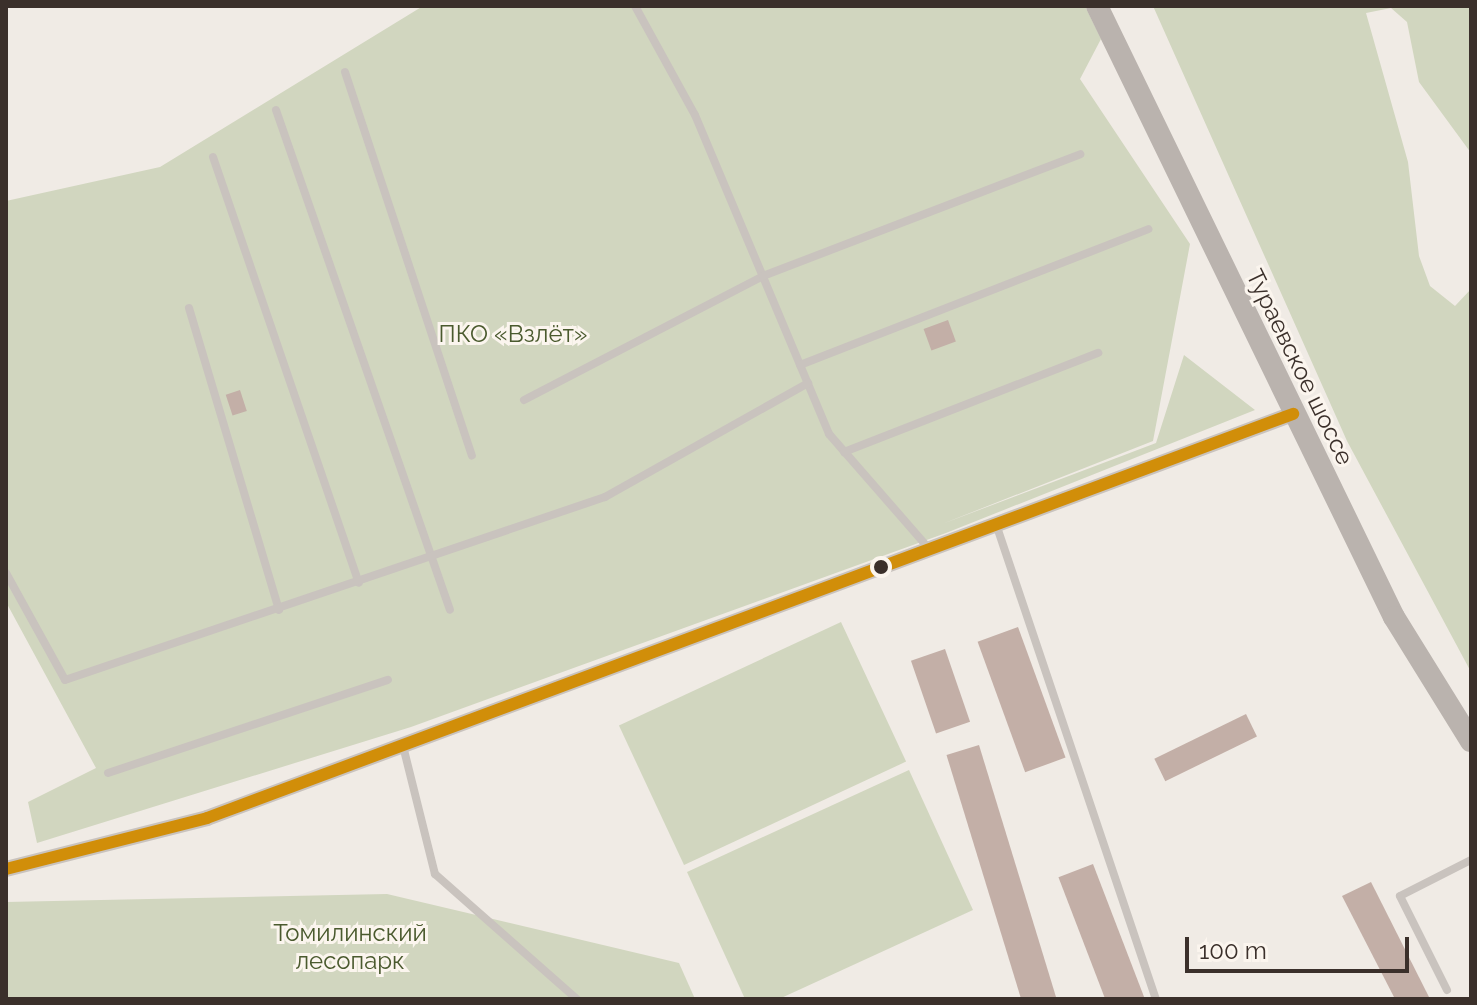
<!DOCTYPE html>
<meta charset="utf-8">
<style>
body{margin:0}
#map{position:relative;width:1477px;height:1005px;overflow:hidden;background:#f0ebe5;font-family:Raleway,sans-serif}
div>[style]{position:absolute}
.green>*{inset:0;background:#d1d6bf;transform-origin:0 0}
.building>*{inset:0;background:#c3afa7;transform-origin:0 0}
.service>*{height:8px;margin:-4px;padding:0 4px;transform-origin:4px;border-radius:4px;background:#c9c3be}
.minor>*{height:16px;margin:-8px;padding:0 8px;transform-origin:8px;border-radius:8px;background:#c9c3be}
.secondary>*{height:22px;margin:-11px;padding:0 11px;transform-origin:11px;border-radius:11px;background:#bab3ae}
.bus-1>*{height:12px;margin:-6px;padding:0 6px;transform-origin:6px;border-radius:6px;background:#d18e09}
.dots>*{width:22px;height:22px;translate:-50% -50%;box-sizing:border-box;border:4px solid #fbf5ee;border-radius:50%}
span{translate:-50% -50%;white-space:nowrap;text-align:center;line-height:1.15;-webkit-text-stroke:6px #fbf5ee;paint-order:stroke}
.park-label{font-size:24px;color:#4a5a2e}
.street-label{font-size:24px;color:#3b302b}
.frame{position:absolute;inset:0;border:8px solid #3b302b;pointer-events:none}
.scale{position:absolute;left:1185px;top:937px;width:224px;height:36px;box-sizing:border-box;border:4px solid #3b302b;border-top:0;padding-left:10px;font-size:24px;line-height:28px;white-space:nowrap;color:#3b302b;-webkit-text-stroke:6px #fbf5ee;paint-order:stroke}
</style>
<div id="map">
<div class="green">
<div style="clip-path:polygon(423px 6px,1085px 6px,1101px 39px,1080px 79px,1190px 244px,1153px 441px,942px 524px,1156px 443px,1184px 355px,1255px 410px,946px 533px,411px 727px,37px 843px,28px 802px,96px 768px,6px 602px,6px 201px,160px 167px)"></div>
<div style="clip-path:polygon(1153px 6px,1471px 6px,1471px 153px,1419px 82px,1407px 22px,1391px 8px,1366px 13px,1408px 162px,1419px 256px,1430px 286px,1455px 306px,1471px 289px,1471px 672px,1347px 441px)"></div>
<div style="left:841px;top:622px;width:154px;height:245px;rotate:65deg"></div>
<div style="clip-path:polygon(909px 770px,973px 910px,779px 999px,745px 999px,687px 872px)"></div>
<div style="clip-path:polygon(387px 894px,679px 963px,695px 999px,6px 999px,6px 902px)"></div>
</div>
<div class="building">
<div style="left:948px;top:320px;width:23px;height:26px;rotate:70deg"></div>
<div style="left:240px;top:390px;width:22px;height:15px;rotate:72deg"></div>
<div style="left:1018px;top:627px;width:139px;height:43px;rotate:70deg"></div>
<div style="left:945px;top:649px;width:77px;height:36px;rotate:71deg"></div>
<div style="left:1246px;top:714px;width:25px;height:102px;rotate:64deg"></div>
<div style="left:979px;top:745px;width:266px;height:34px;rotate:73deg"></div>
<div style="left:1093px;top:864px;width:145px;height:37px;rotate:69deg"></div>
<div style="clip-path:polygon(1371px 882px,1430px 999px,1395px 999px,1342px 896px)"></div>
</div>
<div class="service">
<div style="left:635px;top:6px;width:124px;rotate:61.2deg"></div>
<div style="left:695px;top:115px;width:346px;rotate:67.2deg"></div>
<div style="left:829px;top:434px;width:155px;rotate:48.9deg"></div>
<div style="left:345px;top:72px;width:404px;rotate:71.7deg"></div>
<div style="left:276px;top:110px;width:529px;rotate:70.81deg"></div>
<div style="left:213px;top:157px;width:450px;rotate:71.1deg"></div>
<div style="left:189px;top:308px;width:315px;rotate:73.4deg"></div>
<div style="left:800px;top:365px;width:374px;rotate:-21.3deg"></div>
<div style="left:524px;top:400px;width:269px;rotate:-27.4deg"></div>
<div style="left:763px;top:276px;width:340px;rotate:-21deg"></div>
<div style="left:844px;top:452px;width:273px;rotate:-21.3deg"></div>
<div style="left:997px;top:527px;width:498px;rotate:71.4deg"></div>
<div style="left:6px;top:573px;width:122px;rotate:61.1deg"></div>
<div style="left:65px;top:680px;width:570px;rotate:-18.72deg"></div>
<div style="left:605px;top:497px;width:233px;rotate:-29.3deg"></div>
<div style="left:403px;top:746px;width:132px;rotate:76deg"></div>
<div style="left:435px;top:874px;width:189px;rotate:41.4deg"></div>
<div style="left:108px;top:773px;width:295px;rotate:-18.4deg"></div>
<div style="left:1447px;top:990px;width:105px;rotate:-116.6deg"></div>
<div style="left:1400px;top:896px;width:80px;rotate:-26.9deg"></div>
</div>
<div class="minor">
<div style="left:6px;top:869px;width:207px;rotate:-14.2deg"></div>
<div style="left:207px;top:818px;width:1159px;rotate:-20.41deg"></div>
</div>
<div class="secondary">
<div style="left:1097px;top:6px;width:679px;rotate:64.08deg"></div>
<div style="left:1394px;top:617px;width:146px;rotate:58.2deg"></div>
</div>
<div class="bus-1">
<div style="left:6px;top:869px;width:207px;rotate:-14.2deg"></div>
<div style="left:207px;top:818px;width:1159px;rotate:-20.41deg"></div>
</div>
<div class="dots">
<div style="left:881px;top:567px;background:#3b302b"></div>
</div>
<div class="park-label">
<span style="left:513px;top:334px">ПКО «Взлёт»</span>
<span style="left:350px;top:947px">Томилинский<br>лесопарк</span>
</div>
<div class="street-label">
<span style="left:1300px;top:367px;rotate:64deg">Тураевское шоссе</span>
</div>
<div class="frame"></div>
<div class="scale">100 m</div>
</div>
